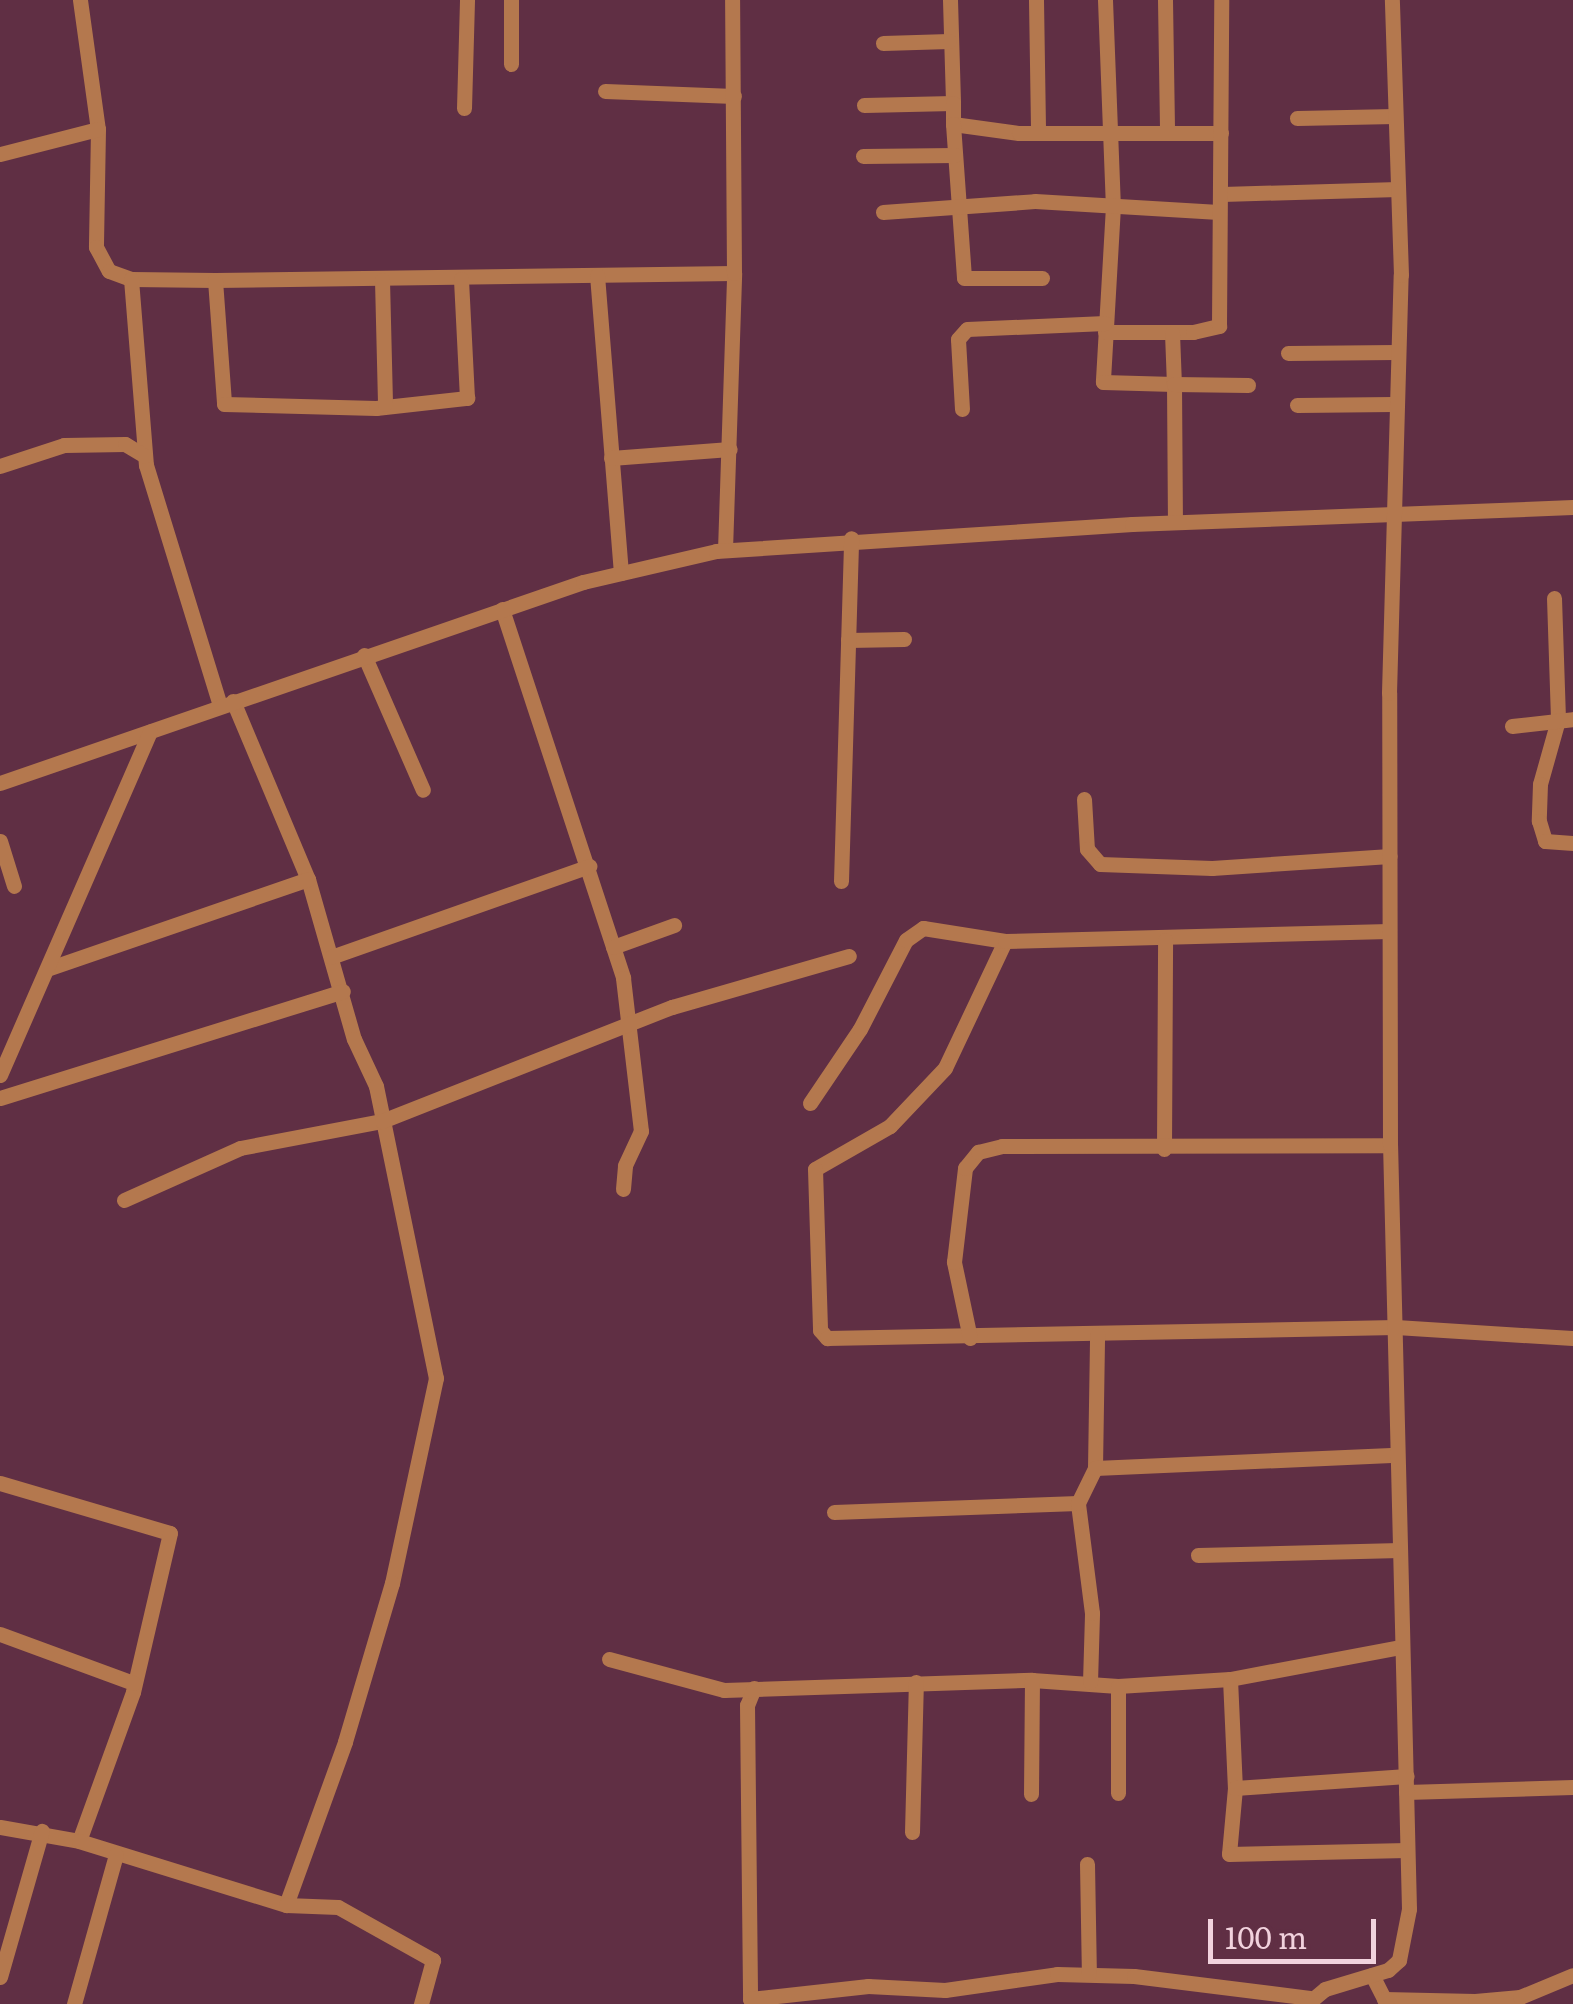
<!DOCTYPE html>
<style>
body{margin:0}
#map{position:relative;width:1573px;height:2004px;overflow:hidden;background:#602f44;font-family:Literata,serif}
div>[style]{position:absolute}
.minor>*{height:15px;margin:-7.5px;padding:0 7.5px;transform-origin:7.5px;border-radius:7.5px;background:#b4784e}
span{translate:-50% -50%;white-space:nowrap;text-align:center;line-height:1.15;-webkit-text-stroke:8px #602f44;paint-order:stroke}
.scale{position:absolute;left:1208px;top:1919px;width:168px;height:45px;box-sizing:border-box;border:5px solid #f1d2dd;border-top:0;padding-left:12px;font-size:30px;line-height:35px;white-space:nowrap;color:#f1d2dd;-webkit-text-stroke:8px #602f44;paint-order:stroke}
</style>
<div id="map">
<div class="minor">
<div style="left:80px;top:0;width:130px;rotate:82.1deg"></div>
<div style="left:98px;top:129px;width:118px;rotate:91deg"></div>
<div style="left:96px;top:247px;width:27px;rotate:62deg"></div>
<div style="left:109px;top:271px;width:23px;rotate:20deg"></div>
<div style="left:131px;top:279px;width:84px;rotate:0.7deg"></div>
<div style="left:215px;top:280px;width:519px;rotate:-0.77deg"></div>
<div style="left:511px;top:0;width:64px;rotate:90deg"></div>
<div style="left:950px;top:0;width:103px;rotate:88.3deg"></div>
<div style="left:1036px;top:0;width:133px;rotate:89.1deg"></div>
<div style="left:1105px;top:0;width:206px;rotate:87.8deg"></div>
<div style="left:1113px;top:206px;width:176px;rotate:93.3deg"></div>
<div style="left:1103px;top:382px;width:71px;rotate:1.6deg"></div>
<div style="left:1174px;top:384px;width:137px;rotate:89.6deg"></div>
<div style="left:1165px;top:0;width:129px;rotate:89.1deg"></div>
<div style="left:883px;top:43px;width:66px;rotate:-1.7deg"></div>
<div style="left:605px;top:91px;width:129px;rotate:2.2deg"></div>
<div style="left:864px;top:105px;width:89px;rotate:-1.3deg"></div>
<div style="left:953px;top:103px;width:21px;rotate:90deg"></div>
<div style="left:953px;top:124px;width:67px;rotate:7.8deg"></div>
<div style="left:1019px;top:133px;width:202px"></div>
<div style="left:464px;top:108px;width:108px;rotate:-88.4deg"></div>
<div style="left:1297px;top:118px;width:98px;rotate:-1.2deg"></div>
<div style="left:953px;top:124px;width:154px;rotate:85.9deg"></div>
<div style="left:964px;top:278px;width:78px"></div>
<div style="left:0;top:154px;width:101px;rotate:-14.3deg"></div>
<div style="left:863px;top:156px;width:92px;rotate:-0.6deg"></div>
<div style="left:1222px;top:194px;width:176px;rotate:-1.6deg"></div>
<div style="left:883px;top:212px;width:152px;rotate:-4.1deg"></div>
<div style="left:1035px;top:201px;width:184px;rotate:3.4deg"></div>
<div style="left:597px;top:275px;width:299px;rotate:85.4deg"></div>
<div style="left:131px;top:279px;width:187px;rotate:85.4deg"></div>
<div style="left:146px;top:465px;width:251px;rotate:72.9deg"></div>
<div style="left:215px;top:280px;width:124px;rotate:85.8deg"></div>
<div style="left:224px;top:404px;width:152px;rotate:1.5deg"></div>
<div style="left:376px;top:408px;width:92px;rotate:-6.3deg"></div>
<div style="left:467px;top:398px;width:119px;rotate:-92.9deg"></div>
<div style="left:382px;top:280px;width:124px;rotate:88.6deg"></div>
<div style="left:1105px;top:332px;width:88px"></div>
<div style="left:1193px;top:332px;width:27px;rotate:-13deg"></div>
<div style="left:1219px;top:326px;width:326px;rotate:-89.6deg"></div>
<div style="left:1172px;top:333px;width:51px;rotate:87.8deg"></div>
<div style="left:1174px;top:384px;width:74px;rotate:0.8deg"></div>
<div style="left:1288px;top:353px;width:108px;rotate:-0.5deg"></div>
<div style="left:1297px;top:405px;width:96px;rotate:-0.6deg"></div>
<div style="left:962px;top:409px;width:70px;rotate:-93.3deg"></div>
<div style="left:958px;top:339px;width:13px;rotate:-48deg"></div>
<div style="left:967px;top:329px;width:138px;rotate:-2.5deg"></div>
<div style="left:611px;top:458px;width:119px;rotate:-4.3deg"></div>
<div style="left:0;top:466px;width:67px;rotate:-18.2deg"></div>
<div style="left:64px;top:445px;width:61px;rotate:-0.9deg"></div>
<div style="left:125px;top:444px;width:23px;rotate:31deg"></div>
<div style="left:725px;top:550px;width:277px;rotate:-88.1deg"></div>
<div style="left:734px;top:273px;width:273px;rotate:-90.4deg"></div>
<div style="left:1554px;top:598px;width:122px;rotate:88.1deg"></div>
<div style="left:1558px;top:720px;width:66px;rotate:105.7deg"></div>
<div style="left:1540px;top:784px;width:37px;rotate:92deg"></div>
<div style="left:1539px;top:821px;width:21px;rotate:73deg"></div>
<div style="left:1545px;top:841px;width:28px;rotate:4deg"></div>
<div style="left:502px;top:609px;width:388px;rotate:71.8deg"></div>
<div style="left:623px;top:978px;width:154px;rotate:83.3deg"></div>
<div style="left:641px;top:1131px;width:38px;rotate:115deg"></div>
<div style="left:625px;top:1166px;width:23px;rotate:95deg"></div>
<div style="left:848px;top:640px;width:56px;rotate:-1deg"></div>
<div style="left:364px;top:655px;width:147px;rotate:66.4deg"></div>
<div style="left:233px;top:701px;width:193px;rotate:67.2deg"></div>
<div style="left:308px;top:879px;width:166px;rotate:74deg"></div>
<div style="left:354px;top:1039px;width:52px;rotate:64.9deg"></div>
<div style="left:376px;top:1086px;width:298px;rotate:78.4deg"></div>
<div style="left:436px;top:1378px;width:210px;rotate:102.1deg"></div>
<div style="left:392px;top:1583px;width:166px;rotate:106.5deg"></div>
<div style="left:345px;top:1742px;width:173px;rotate:109.9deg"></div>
<div style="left:1512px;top:726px;width:61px;rotate:-6.5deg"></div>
<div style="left:0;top:783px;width:617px;rotate:-19.02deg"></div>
<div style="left:583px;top:582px;width:137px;rotate:-13.1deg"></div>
<div style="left:716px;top:551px;width:417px;rotate:-3.7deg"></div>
<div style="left:1132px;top:524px;width:441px;rotate:-2.2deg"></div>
<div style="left:1084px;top:799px;width:50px;rotate:86.6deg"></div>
<div style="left:1087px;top:849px;width:20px;rotate:49deg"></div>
<div style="left:1100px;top:864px;width:112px;rotate:2deg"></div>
<div style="left:1212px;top:868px;width:178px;rotate:-3.9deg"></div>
<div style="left:0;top:841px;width:47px;rotate:72.7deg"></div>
<div style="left:841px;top:881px;width:343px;rotate:-88.3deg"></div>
<div style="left:1005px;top:941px;width:140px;rotate:115.3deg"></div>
<div style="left:945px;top:1068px;width:80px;rotate:133.5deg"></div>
<div style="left:890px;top:1126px;width:86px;rotate:150.2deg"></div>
<div style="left:815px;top:1169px;width:161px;rotate:88.2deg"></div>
<div style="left:820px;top:1330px;width:11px;rotate:49deg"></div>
<div style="left:827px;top:1338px;width:569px;rotate:-1.11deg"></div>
<div style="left:1396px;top:1327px;width:177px;rotate:3.6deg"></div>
<div style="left:613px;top:947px;width:65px;rotate:-19.8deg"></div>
<div style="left:331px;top:957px;width:274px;rotate:-19.4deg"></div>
<div style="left:50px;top:968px;width:273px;rotate:-19deg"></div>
<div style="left:0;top:1075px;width:375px;rotate:-66.4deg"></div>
<div style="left:0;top:1098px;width:359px;rotate:-17.3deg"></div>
<div style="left:810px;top:1103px;width:89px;rotate:-56deg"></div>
<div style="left:860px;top:1029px;width:100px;rotate:-62.7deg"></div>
<div style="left:906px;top:940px;width:21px;rotate:-35deg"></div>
<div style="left:923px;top:928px;width:83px;rotate:9deg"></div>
<div style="left:1005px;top:941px;width:384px;rotate:-1.5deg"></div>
<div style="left:1164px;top:1149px;width:209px;rotate:-89.7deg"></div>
<div style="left:124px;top:1200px;width:127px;rotate:-24.1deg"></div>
<div style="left:240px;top:1148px;width:145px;rotate:-10.8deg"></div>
<div style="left:382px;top:1121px;width:312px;rotate:-21.5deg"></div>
<div style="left:672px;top:1007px;width:184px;rotate:-16.1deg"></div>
<div style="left:970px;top:1338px;width:78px;rotate:-101.9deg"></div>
<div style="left:954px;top:1262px;width:95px;rotate:-83.3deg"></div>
<div style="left:965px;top:1168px;width:21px;rotate:-51deg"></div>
<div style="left:978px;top:1152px;width:25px;rotate:-14deg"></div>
<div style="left:1002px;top:1146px;width:388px;rotate:-0.1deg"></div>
<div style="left:1095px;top:1468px;width:134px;rotate:-89.1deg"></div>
<div style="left:0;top:1483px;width:177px;rotate:16.4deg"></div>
<div style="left:170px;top:1533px;width:163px;rotate:103.1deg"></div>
<div style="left:133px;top:1692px;width:158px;rotate:109.9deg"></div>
<div style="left:834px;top:1512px;width:244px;rotate:-2.1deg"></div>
<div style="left:1198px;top:1555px;width:202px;rotate:-1.4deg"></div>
<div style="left:0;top:1634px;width:142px;rotate:20.2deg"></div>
<div style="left:609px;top:1659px;width:119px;rotate:15.1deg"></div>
<div style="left:724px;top:1690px;width:308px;rotate:-1.9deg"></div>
<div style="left:1032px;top:1680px;width:86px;rotate:4deg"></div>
<div style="left:1118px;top:1686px;width:112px;rotate:-3.6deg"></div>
<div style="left:1230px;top:1679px;width:174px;rotate:-10.6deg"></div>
<div style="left:1230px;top:1679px;width:109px;rotate:87.4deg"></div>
<div style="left:1235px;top:1788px;width:66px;rotate:95.2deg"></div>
<div style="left:1229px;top:1854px;width:178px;rotate:-1.3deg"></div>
<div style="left:1090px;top:1682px;width:69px;rotate:-88.3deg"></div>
<div style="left:1092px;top:1613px;width:111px;rotate:-97.3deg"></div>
<div style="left:1078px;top:1503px;width:39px;rotate:-64deg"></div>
<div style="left:1095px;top:1468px;width:302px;rotate:-2.5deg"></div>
<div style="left:1118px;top:1686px;width:107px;rotate:90deg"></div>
<div style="left:754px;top:1688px;width:18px;rotate:112deg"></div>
<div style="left:747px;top:1705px;width:294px;rotate:89.4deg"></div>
<div style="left:750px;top:1999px;width:119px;rotate:-6.3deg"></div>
<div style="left:868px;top:1986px;width:77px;rotate:3deg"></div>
<div style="left:945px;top:1990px;width:113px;rotate:-8.1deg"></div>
<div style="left:1057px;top:1974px;width:77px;rotate:1.5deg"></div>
<div style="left:1134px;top:1976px;width:177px;rotate:7.1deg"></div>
<div style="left:1235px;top:1788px;width:172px;rotate:-4deg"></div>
<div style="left:1406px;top:1792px;width:167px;rotate:-1.7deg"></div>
<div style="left:1031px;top:1794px;width:114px;rotate:-89.5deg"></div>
<div style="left:0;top:1827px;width:80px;rotate:10deg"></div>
<div style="left:79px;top:1841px;width:217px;rotate:17.2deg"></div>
<div style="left:286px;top:1905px;width:52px;rotate:2.2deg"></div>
<div style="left:338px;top:1907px;width:109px;rotate:29.2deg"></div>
<div style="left:433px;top:1960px;width:46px;rotate:105.3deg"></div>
<div style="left:912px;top:1832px;width:150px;rotate:-88.5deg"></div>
<div style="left:1087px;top:1864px;width:110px;rotate:89deg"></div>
<div style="left:1372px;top:1975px;width:27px;rotate:63deg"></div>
<div style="left:1384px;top:1999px;width:91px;rotate:1.3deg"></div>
<div style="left:1475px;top:2001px;width:45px;rotate:-5.1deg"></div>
<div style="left:1520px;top:1997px;width:57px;rotate:-22.5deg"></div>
<div style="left:0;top:1977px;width:152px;rotate:-74deg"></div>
<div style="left:74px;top:2004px;width:155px;rotate:-74.3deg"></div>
<div style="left:1307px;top:2004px;width:23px;rotate:-40deg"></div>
<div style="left:1325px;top:1989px;width:66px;rotate:-16.8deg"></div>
<div style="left:1388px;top:1970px;width:15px;rotate:-42deg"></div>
<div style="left:1399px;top:1960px;width:52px;rotate:-78.9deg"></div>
<div style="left:1409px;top:1909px;width:764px;rotate:-91.42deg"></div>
<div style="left:1390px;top:1145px;width:452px;rotate:-90.1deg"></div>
<div style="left:1389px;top:693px;width:418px;rotate:-88.4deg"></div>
<div style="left:1401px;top:275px;width:275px;rotate:-91.9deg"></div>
</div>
<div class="scale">100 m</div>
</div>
